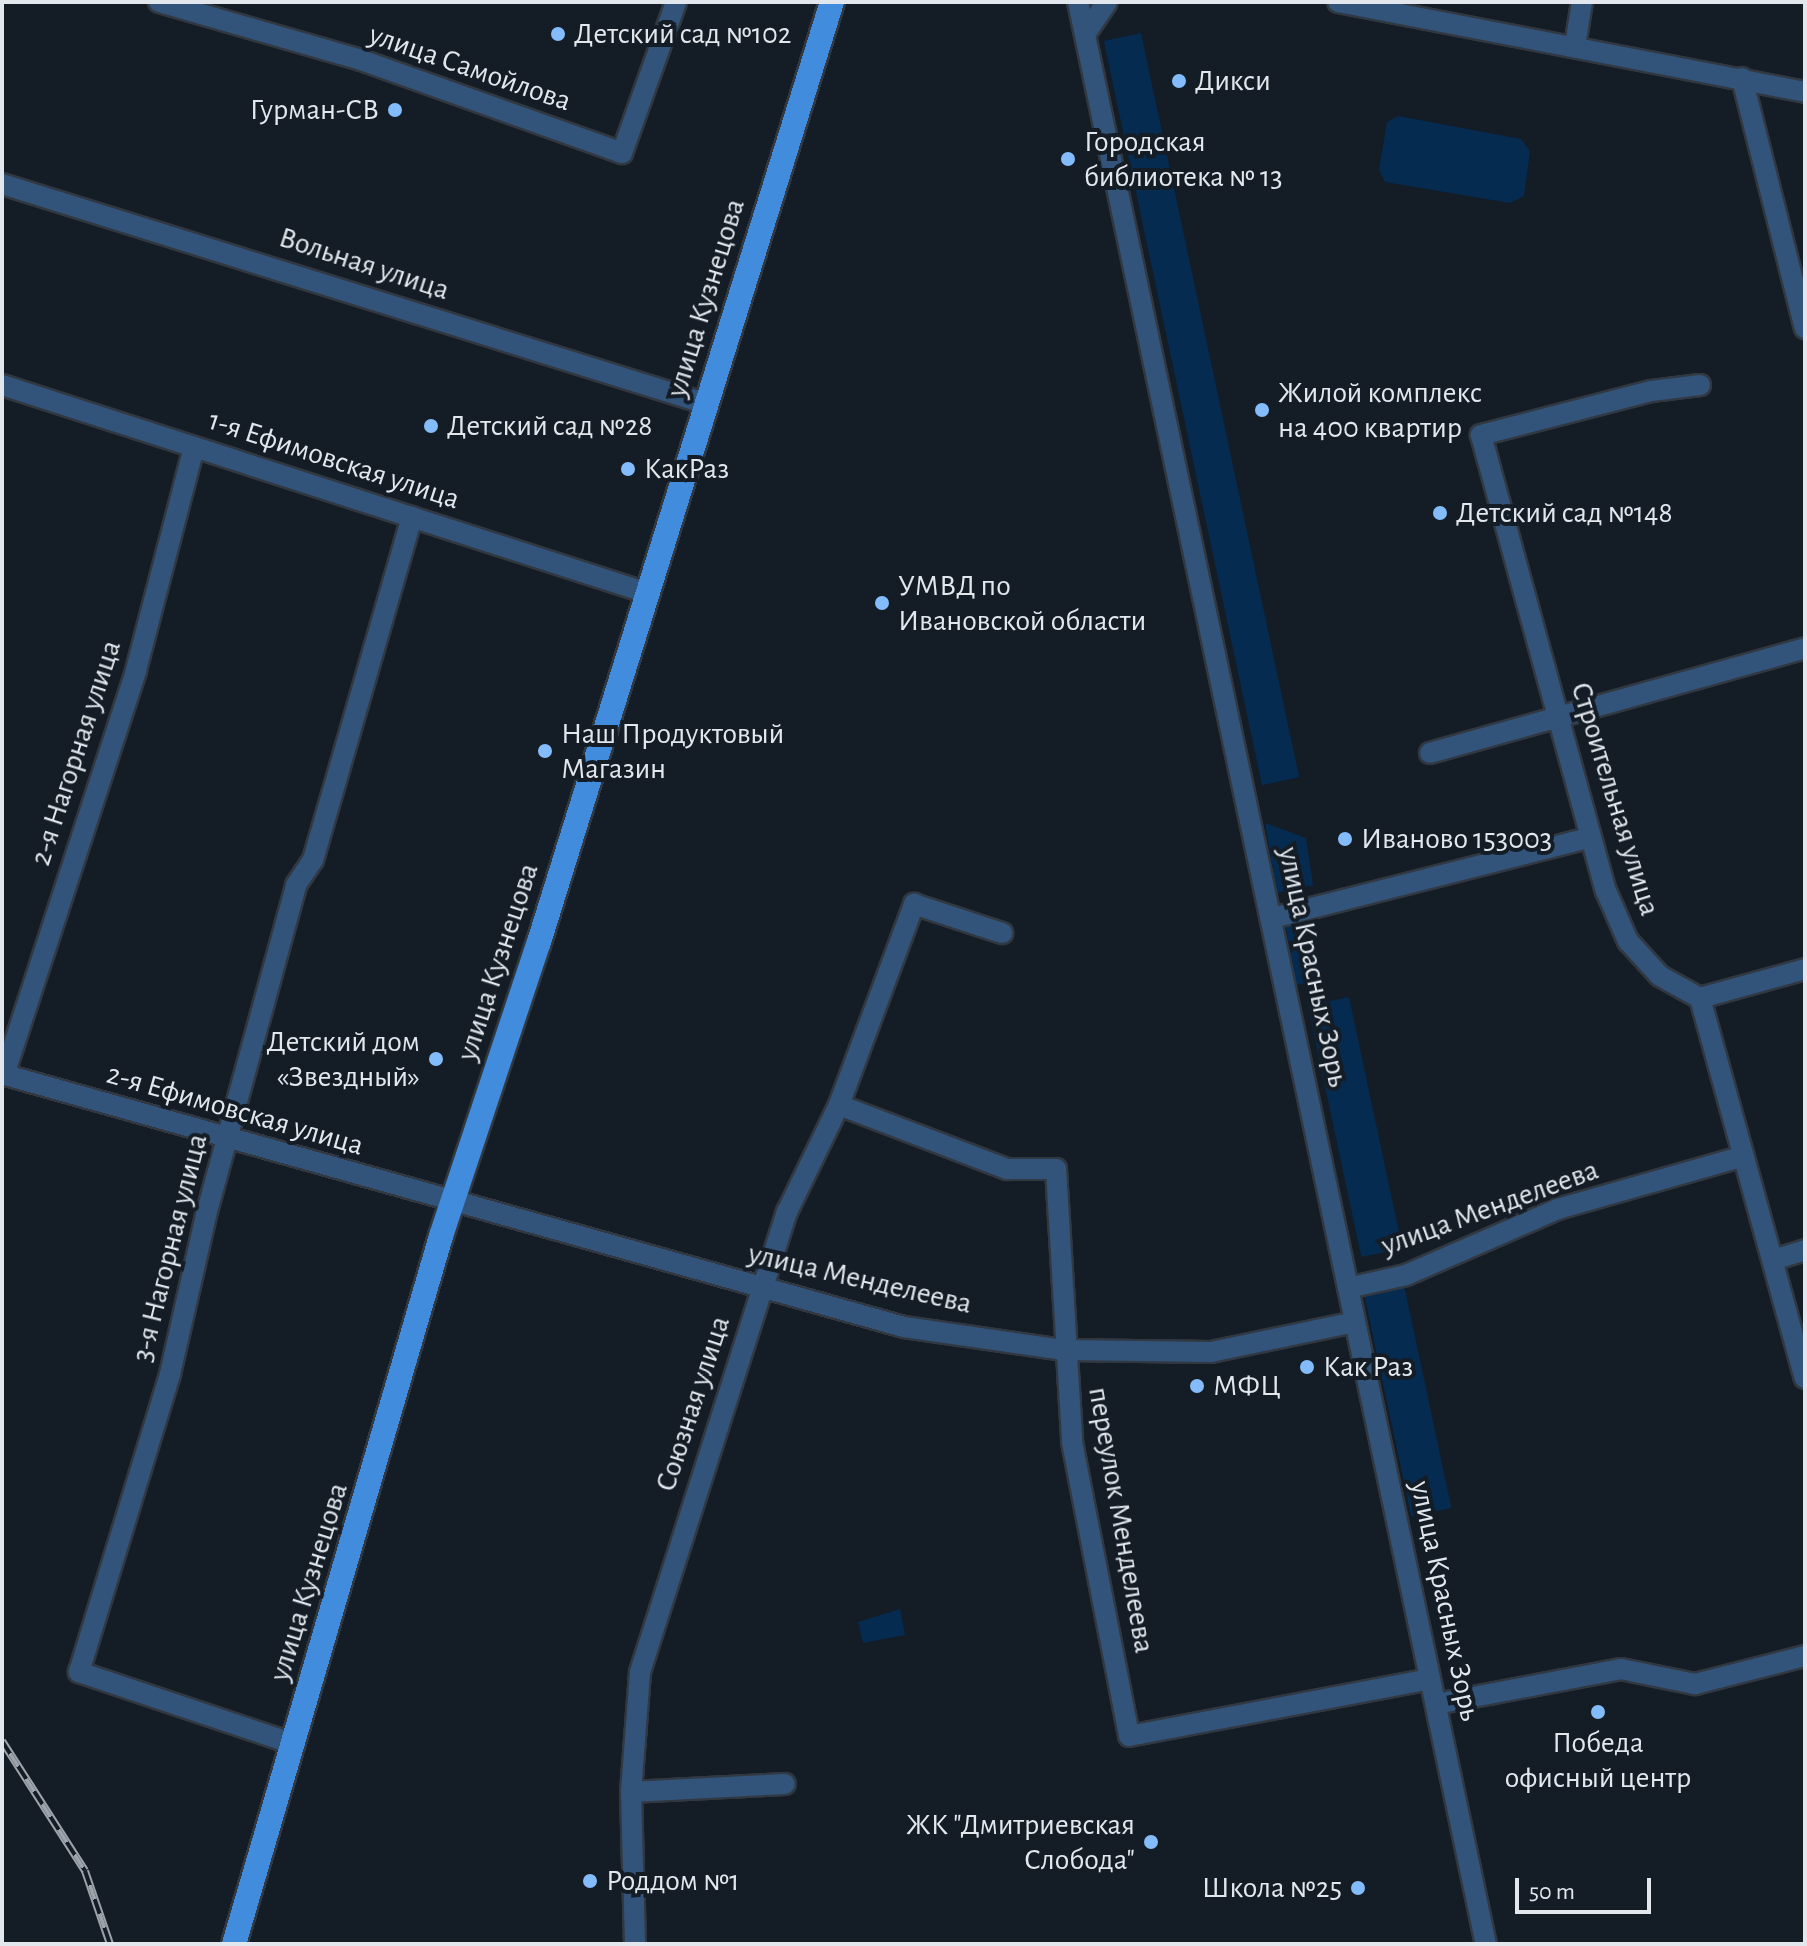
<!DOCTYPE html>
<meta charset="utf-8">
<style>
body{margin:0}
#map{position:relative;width:1807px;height:1946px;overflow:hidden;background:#141c25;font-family:"Alegreya Sans",sans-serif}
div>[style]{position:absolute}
.green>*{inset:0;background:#062b50;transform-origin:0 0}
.roads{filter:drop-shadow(2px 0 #313841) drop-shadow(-2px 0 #313841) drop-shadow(0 2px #313841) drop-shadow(0 -2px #313841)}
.minor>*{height:20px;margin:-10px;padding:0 10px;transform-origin:10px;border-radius:10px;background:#32547a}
.major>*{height:24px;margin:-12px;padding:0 12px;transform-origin:12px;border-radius:12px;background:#418cdc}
.rail>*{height:8px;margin-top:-4px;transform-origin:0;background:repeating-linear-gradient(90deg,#141c25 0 15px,#9ca3aa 0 30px);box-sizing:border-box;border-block:2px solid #9ca3aa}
.dots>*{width:22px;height:22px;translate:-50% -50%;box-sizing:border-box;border:4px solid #141c25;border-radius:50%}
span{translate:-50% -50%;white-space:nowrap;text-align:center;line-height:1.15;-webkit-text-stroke:8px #141c25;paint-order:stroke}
.poi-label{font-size:30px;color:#e1e7ed}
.left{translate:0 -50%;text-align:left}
.right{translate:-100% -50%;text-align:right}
.street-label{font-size:30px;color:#e1e7ed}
.frame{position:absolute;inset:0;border:4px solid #e1e7ed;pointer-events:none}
.scale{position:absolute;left:1515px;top:1878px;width:136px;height:36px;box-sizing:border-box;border:4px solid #e1e7ed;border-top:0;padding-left:10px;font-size:24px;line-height:28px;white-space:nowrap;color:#e1e7ed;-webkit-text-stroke:6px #141c25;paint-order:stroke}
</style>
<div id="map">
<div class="green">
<div style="left:1141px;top:33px;width:761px;height:38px;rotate:78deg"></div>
<div style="clip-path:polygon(1398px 116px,1521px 139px,1530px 151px,1524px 196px,1510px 203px,1385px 182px,1379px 170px,1387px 122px)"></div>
<div style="clip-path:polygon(1265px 823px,1306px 838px,1313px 885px,1277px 893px)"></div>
<div style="left:1301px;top:909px;width:74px;height:18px;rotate:80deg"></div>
<div style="left:1349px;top:997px;width:257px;height:42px;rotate:78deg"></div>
<div style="left:1404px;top:1285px;width:228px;height:41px;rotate:78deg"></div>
<div style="clip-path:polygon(900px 1609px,905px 1635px,863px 1643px,858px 1622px)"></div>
</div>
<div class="roads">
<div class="minor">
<div style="left:159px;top:2px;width:210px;rotate:16deg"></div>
<div style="left:361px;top:60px;width:277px;rotate:19.6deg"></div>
<div style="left:622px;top:153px;width:160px;rotate:-70.3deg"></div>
<div style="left:1078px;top:2px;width:1984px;rotate:78.14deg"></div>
<div style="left:1338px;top:2px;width:476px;rotate:10.9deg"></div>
<div style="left:1086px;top:33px;width:37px;rotate:-56deg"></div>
<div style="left:1575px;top:46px;width:45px;rotate:-81deg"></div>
<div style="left:1742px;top:78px;width:258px;rotate:75.9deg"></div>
<div style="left:2px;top:184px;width:739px;rotate:17.33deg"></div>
<div style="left:2px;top:385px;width:678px;rotate:17.87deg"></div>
<div style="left:1700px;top:385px;width:49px;rotate:173deg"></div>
<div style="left:1651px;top:391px;width:176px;rotate:165.5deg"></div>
<div style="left:1481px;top:435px;width:473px;rotate:74.7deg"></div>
<div style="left:1606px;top:891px;width:55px;rotate:66.3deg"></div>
<div style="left:1628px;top:941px;width:47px;rotate:47.6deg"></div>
<div style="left:1660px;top:976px;width:46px;rotate:28.8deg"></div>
<div style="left:1700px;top:998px;width:394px;rotate:74.6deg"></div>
<div style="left:1430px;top:753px;width:389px;rotate:-15.6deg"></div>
<div style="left:1272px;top:918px;width:327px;rotate:-14.2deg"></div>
<div style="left:1700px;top:998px;width:109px;rotate:-15.4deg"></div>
<div style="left:2px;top:1074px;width:937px;rotate:15.67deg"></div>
<div style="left:904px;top:1327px;width:162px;rotate:8.2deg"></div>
<div style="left:1064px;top:1350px;width:147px;rotate:0.8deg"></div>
<div style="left:1211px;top:1352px;width:147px;rotate:-11.8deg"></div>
<div style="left:4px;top:1075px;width:426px;rotate:-71.9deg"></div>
<div style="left:136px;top:670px;width:230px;rotate:-75.4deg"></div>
<div style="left:839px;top:1105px;width:180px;rotate:20.9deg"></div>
<div style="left:1007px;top:1169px;width:49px"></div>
<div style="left:1056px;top:1169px;width:273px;rotate:86.6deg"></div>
<div style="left:1072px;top:1442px;width:299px;rotate:79deg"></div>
<div style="left:1129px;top:1736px;width:306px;rotate:-10.7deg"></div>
<div style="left:1773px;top:1260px;width:34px;rotate:-17deg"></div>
<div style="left:1348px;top:1288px;width:59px;rotate:-12.6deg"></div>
<div style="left:1406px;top:1275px;width:166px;rotate:-23.5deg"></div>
<div style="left:1558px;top:1209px;width:193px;rotate:-15.9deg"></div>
<div style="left:1436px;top:1704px;width:188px;rotate:-10.7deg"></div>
<div style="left:1621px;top:1669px;width:76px;rotate:11.5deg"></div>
<div style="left:1695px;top:1684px;width:114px;rotate:-14.3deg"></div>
<div style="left:294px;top:1744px;width:227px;rotate:-161.5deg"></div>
<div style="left:79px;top:1672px;width:312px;rotate:-73deg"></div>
<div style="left:170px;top:1374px;width:163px;rotate:-77.2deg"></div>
<div style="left:206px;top:1215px;width:342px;rotate:-74.7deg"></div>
<div style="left:296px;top:885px;width:30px;rotate:-56deg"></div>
<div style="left:313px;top:860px;width:357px;rotate:-73.9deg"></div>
<div style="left:631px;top:1792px;width:154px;rotate:-3deg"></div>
<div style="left:635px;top:1944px;width:152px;rotate:-91.5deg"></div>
<div style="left:631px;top:1792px;width:120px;rotate:-85.7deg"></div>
<div style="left:640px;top:1672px;width:483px;rotate:-72.3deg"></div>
<div style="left:787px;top:1212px;width:119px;rotate:-64.1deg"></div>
<div style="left:839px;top:1105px;width:215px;rotate:-69.5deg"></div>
<div style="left:914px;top:904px;width:93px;rotate:18.2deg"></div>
</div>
<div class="major">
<div style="left:234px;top:1944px;width:738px;rotate:-73.7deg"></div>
<div style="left:441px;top:1236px;width:310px;rotate:-71.6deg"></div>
<div style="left:539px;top:942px;width:985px;rotate:-72.69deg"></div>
</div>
</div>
<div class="rail">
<div style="left:2px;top:1741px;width:154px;rotate:57.4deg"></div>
<div style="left:85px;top:1871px;width:77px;rotate:71.1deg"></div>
</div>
<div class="dots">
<div style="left:558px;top:34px;background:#84bcfb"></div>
<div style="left:1179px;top:81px;background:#84bcfb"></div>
<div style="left:395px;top:110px;background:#84bcfb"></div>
<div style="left:1068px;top:159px;background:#84bcfb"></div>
<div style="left:1262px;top:410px;background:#84bcfb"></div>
<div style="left:431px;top:426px;background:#84bcfb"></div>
<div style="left:628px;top:469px;background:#84bcfb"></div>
<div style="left:1440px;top:513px;background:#84bcfb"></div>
<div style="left:882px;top:603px;background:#84bcfb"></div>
<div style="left:545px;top:751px;background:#84bcfb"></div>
<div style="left:1345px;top:839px;background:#84bcfb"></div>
<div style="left:436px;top:1059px;background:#84bcfb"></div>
<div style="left:1307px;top:1367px;background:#84bcfb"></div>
<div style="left:1197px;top:1386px;background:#84bcfb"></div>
<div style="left:1598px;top:1712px;background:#84bcfb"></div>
<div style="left:1151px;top:1842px;background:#84bcfb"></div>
<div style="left:590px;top:1881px;background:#84bcfb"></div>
<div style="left:1358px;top:1888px;background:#84bcfb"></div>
</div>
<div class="poi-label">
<span class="left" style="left:574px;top:34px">Детский сад №102</span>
<span class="left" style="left:1195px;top:81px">Дикси</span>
<span class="right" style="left:379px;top:110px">Гурман-СВ</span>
<span class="left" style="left:1084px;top:159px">Городская<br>библиотека № 13</span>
<span class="left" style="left:1278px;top:410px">Жилой комплекс<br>на 400 квартир</span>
<span class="left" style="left:447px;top:426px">Детский сад №28</span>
<span class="left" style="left:644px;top:469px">КакРаз</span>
<span class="left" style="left:1456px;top:513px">Детский сад №148</span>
<span class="left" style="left:898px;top:603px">УМВД по<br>Ивановской области</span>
<span class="left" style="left:561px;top:751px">Наш Продуктовый<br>Магазин</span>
<span class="left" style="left:1361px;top:839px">Иваново 153003</span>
<span class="right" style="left:420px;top:1059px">Детский дом<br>«Звездный»</span>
<span class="left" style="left:1323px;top:1367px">Как Раз</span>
<span class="left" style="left:1213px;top:1386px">МФЦ</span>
<span style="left:1598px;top:1760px">Победа<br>офисный центр</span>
<span class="right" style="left:1135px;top:1842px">ЖК "Дмитриевская<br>Слобода"</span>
<span class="left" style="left:606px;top:1881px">Роддом №1</span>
<span class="right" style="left:1342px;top:1888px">Школа №25</span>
</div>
<div class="street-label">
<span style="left:470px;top:68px;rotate:19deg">улица Самойлова</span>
<span style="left:364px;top:264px;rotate:18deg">Вольная улица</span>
<span style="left:706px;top:298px;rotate:-73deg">улица Кузнецова</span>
<span style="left:334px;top:460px;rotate:18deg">1-я Ефимовская улица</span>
<span style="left:76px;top:753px;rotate:-72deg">2-я Нагорная улица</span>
<span style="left:1615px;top:799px;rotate:73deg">Строительная улица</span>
<span style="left:498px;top:962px;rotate:-72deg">улица Кузнецова</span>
<span style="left:1313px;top:967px;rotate:78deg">улица Красных Зорь</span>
<span style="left:235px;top:1110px;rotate:16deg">2-я Ефимовская улица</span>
<span style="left:1490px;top:1208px;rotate:-20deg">улица Менделеева</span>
<span style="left:170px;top:1248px;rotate:-76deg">3-я Нагорная улица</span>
<span style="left:860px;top:1279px;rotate:13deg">улица Менделеева</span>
<span style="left:693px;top:1404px;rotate:-72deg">Союзная улица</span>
<span style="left:1121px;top:1520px;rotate:80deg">переулок Менделеева</span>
<span style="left:309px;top:1582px;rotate:-73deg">улица Кузнецова</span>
<span style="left:1445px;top:1601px;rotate:78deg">улица Красных Зорь</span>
</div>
<div class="frame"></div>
<div class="scale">50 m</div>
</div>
